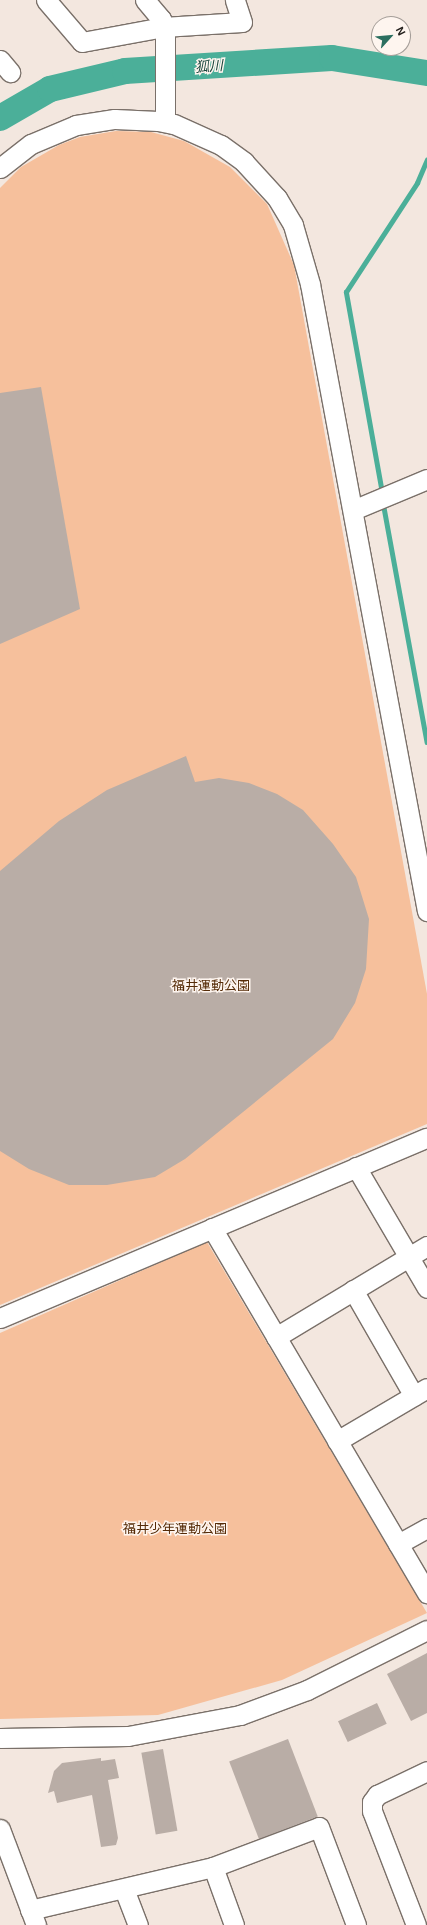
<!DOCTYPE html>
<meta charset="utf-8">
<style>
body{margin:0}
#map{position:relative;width:427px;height:1925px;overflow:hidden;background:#f3e7df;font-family:Arial,"Noto Sans JP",sans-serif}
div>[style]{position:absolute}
.green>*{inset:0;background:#f6c09c}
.stream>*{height:4.5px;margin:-2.25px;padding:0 2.25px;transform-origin:2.25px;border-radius:2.25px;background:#4baf99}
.river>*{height:26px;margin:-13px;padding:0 13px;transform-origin:13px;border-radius:13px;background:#4baf99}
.building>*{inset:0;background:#b9ada6;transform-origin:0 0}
.roads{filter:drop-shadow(1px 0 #7a7069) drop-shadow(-1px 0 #7a7069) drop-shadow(0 1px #7a7069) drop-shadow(0 -1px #7a7069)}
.minor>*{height:19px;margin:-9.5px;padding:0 9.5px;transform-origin:9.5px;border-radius:9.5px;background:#fff}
span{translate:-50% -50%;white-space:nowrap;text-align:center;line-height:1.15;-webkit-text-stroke:3px #fef5ef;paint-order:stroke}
.park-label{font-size:13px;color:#552b07}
.water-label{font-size:14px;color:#18443b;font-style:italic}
.north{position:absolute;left:371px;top:16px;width:40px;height:40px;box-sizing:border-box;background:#fef5ef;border:1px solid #a59e99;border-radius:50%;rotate:63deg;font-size:11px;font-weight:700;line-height:16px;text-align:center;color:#1f1b18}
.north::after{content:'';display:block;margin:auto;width:14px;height:18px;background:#2c6f60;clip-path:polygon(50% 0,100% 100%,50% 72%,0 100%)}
</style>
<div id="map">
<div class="green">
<div style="clip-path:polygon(116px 131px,151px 132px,184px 141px,230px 167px,267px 204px,294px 265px,427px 994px,427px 1124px,0 1305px,0 188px,21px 167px,59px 145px,80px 137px)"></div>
<div style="clip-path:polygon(207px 1242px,427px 1613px,282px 1680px,158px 1715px,0 1719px,0 1333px)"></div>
</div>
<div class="stream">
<div style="left:382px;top:493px;width:204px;rotate:-100.2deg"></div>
<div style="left:346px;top:292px;width:130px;rotate:-56.9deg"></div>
<div style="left:417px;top:183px;width:25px;rotate:-67deg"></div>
<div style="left:383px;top:502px;width:244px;rotate:79.6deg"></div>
</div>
<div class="river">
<div style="left:0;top:118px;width:58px;rotate:-30.1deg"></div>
<div style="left:50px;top:89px;width:77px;rotate:-13.5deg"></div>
<div style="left:125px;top:71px;width:207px;rotate:-3.6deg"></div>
<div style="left:332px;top:58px;width:96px;rotate:9deg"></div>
</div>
<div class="building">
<div style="clip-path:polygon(41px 387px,80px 609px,0 644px,0 393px)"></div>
<div style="clip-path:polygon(186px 756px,195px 782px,219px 778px,249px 783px,277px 794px,303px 810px,333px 844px,356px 877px,369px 919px,366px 969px,355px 1003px,333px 1039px,185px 1159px,155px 1177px,107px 1185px,69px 1185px,29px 1169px,0 1151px,0 871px,59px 821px,107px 790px)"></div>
<div style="clip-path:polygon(427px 1653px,427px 1713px,411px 1721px,387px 1674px)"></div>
<div style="left:377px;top:1703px;width:23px;height:43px;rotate:65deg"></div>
<div style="left:288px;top:1739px;width:83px;height:63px;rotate:69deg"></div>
<div style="left:163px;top:1749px;width:83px;height:22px;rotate:80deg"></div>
<div style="clip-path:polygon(101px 1758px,101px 1761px,115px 1759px,119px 1778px,108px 1780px,118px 1838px,116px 1845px,101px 1847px,92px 1795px,57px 1803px,54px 1791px,48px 1793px,54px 1771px,62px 1763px)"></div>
</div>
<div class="roads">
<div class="minor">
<div style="left:46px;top:0;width:55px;rotate:49.4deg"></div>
<div style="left:82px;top:42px;width:82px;rotate:-10.5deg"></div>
<div style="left:163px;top:27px;width:79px;rotate:-3.6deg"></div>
<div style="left:242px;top:22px;width:23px;rotate:-108deg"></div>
<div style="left:145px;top:0;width:25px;rotate:50deg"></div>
<div style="left:161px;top:19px;width:16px;rotate:75deg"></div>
<div style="left:165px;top:34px;width:88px;rotate:90deg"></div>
<div style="left:0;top:60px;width:16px;rotate:50deg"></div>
<div style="left:0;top:168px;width:39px;rotate:-38deg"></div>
<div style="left:31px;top:144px;width:49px;rotate:-22.9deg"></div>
<div style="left:76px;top:125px;width:39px;rotate:-9deg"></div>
<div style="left:115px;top:119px;width:43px;rotate:2.7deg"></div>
<div style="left:158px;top:121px;width:16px;rotate:11deg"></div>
<div style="left:174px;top:124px;width:51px;rotate:24.1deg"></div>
<div style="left:221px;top:145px;width:29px;rotate:36deg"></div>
<div style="left:244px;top:162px;width:49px;rotate:47.5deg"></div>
<div style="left:277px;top:198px;width:31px;rotate:59deg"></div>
<div style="left:293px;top:225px;width:61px;rotate:73.9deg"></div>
<div style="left:310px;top:284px;width:638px;rotate:79.43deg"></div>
<div style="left:353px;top:510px;width:80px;rotate:-22.7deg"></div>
<div style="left:356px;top:1167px;width:140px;rotate:59.6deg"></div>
<div style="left:212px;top:1228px;width:424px;rotate:59.5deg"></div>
<div style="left:353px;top:1290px;width:122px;rotate:60.1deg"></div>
<div style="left:0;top:1318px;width:463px;rotate:-22.9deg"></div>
<div style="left:276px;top:1337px;width:176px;rotate:-31.1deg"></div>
<div style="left:337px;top:1441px;width:104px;rotate:-30.5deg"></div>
<div style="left:398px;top:1544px;width:33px;rotate:-29deg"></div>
<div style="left:0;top:1738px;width:128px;rotate:-0.9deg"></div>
<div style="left:128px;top:1736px;width:114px;rotate:-10.6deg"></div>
<div style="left:240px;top:1715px;width:72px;rotate:-20.5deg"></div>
<div style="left:307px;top:1690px;width:134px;rotate:-26.6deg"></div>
<div style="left:0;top:1829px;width:103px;rotate:69.4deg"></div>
<div style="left:213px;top:1867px;width:62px;rotate:70.1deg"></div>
<div style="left:124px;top:1889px;width:39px;rotate:69deg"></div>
<div style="left:30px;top:1910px;width:188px;rotate:-13.2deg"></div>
<div style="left:213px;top:1867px;width:113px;rotate:-20.7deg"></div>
<div style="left:319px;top:1827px;width:105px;rotate:69.3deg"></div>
<div style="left:416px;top:1925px;width:122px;rotate:-111.1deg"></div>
<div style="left:372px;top:1811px;width:9px;rotate:-90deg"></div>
<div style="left:372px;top:1802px;width:9px;rotate:-54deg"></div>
<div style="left:377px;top:1795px;width:55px;rotate:-25.6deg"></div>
</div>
</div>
<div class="park-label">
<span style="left:211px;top:986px">福井運動公園</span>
<span style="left:175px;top:1529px">福井少年運動公園</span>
</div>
<div class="water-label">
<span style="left:209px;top:66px;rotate:-4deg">狐川</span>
</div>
<div class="north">N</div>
</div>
